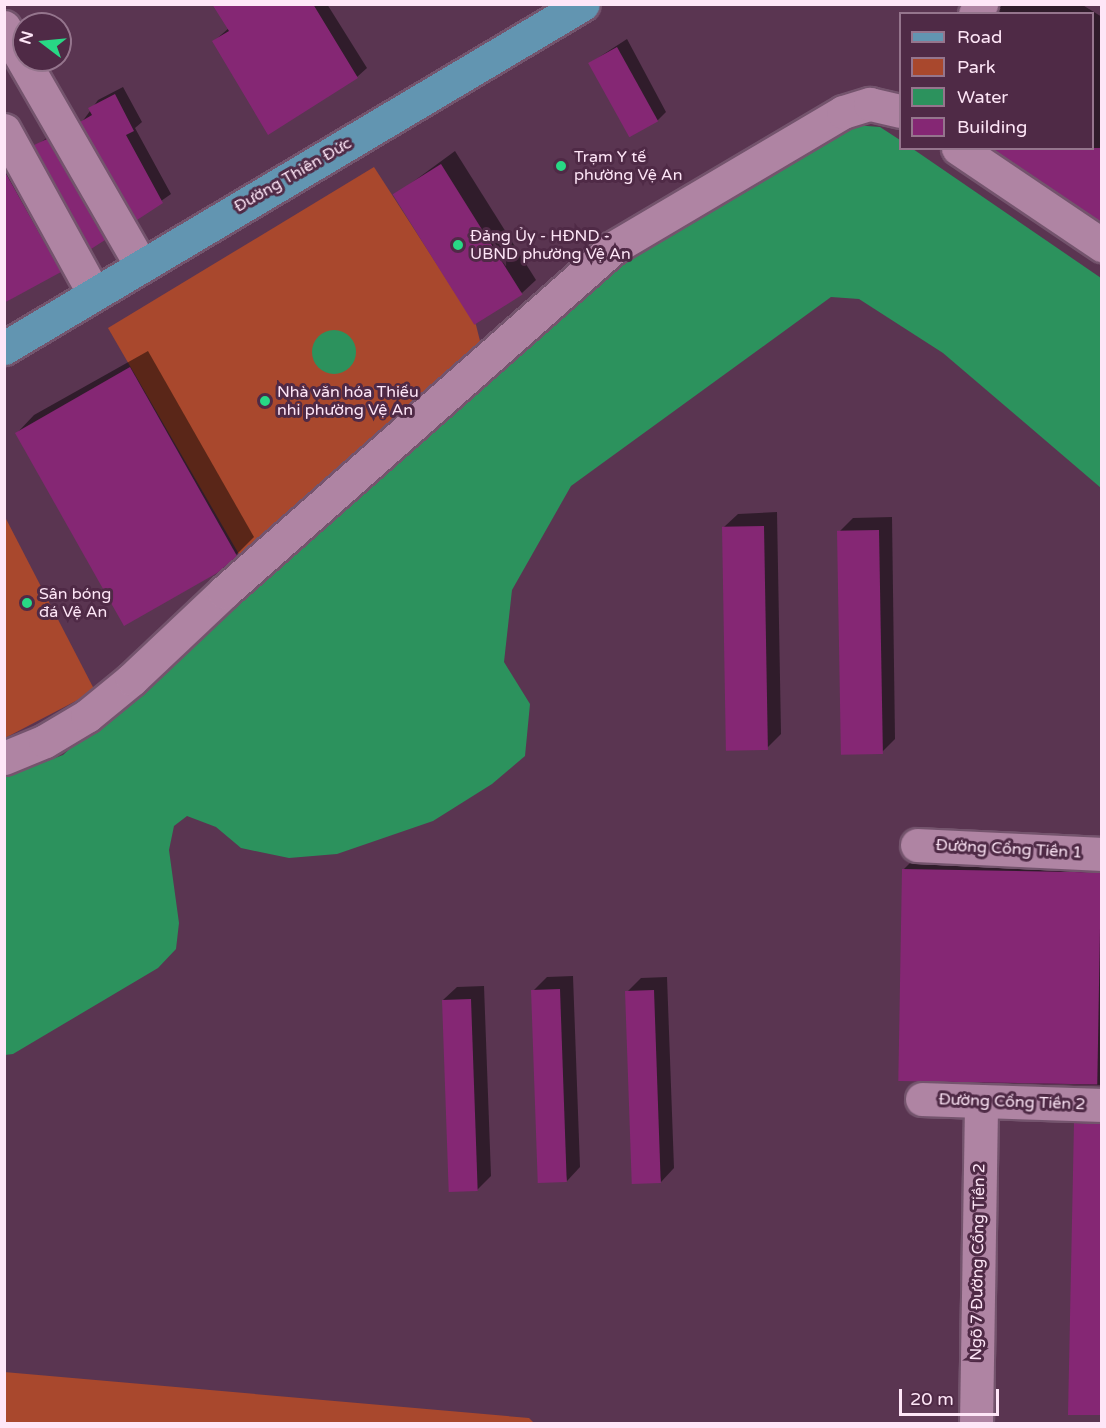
<!DOCTYPE html>
<meta charset="utf-8">
<style>
body{margin:0}
#map{position:relative;width:1106px;height:1428px;overflow:hidden;background:#5a3551;font-family:"Varela Round",sans-serif}
div>[style]{position:absolute}
.green>*{inset:0;background:#a9482d}
.water>*{inset:0;background:#2c925d}
.round{border-radius:50%}
.shadow>*{inset:0;background:#0007}
.building>*{inset:0;background:#852774;transform-origin:0 0}
.roads{filter:drop-shadow(2px 0 #74546d) drop-shadow(-2px 0 #74546d) drop-shadow(0 2px #74546d) drop-shadow(0 -2px #74546d)}
.minor>*{height:33px;margin:-16.5px;padding:0 16.5px;transform-origin:16.5px;border-radius:16.5px;background:#af84a3}
.major>*{height:33px;margin:-16.5px;padding:0 16.5px;transform-origin:16.5px;border-radius:16.5px;background:#6295b1}
.dots>*{width:16px;height:16px;translate:-50% -50%;box-sizing:border-box;border:3px solid #4f2a46;border-radius:50%}
span{translate:-50% -50%;white-space:nowrap;text-align:center;line-height:1.15;-webkit-text-stroke:6px #4f2a46;paint-order:stroke}
.poi-label{font-size:16px;color:#fee6f7}
.left{translate:0 -50%;text-align:left}
.street-label{font-size:16px;color:#fee6f7}
.frame{position:absolute;inset:0;border:6px solid #fee6f7;pointer-events:none}
.legend{position:absolute;left:899px;top:12px;width:195px;height:138px;box-sizing:border-box;background:#4f2a46;border:2px solid #95758d;margin:0;padding:8px 10px;list-style:none;font-size:18px;color:#fee6f7}
.legend li{display:flex;align-items:center;gap:12px;height:30px}
.legend b{width:30px;border:2px solid #95758d}
.north{position:absolute;left:12px;top:12px;width:60px;height:60px;box-sizing:border-box;background:#4f2a46;border:2px solid #95758d;border-radius:50%;rotate:286deg;font-size:16px;font-weight:700;line-height:24px;text-align:center;color:#fee6f7}
.north::after{content:'';display:block;margin:auto;width:21px;height:27px;background:#28d885;clip-path:polygon(50% 0,100% 100%,50% 72%,0 100%)}
.scale{position:absolute;left:899px;top:1389px;width:100px;height:27px;box-sizing:border-box;border:3px solid #fee6f7;border-top:0;padding-left:8px;font-size:18px;line-height:21px;white-space:nowrap;color:#fee6f7;-webkit-text-stroke:4px #4f2a46;paint-order:stroke}
</style>
<div id="map">
<div class="green">
<div style="clip-path:polygon(374px 167px,476px 325px,482px 349px,244px 563px,108px 328px)"></div>
<div style="clip-path:polygon(4px 515px,95px 691px,5px 738px,4px 738px)"></div>
<div style="clip-path:polygon(4px 1372px,529px 1418px,534px 1423px,5px 1423px)"></div>
</div>
<div class="water">
<div style="clip-path:polygon(854px 125px,880px 127px,900px 140px,900px 148px,913px 149px,1101px 278px,1101px 488px,943px 353px,859px 299px,831px 297px,571px 486px,512px 590px,504px 662px,530px 704px,525px 756px,492px 784px,433px 821px,337px 854px,289px 858px,241px 848px,216px 827px,187px 816px,174px 826px,169px 850px,179px 923px,176px 949px,158px 968px,13px 1054px,5px 1055px,5px 777px,63px 755px,281px 552px,596px 278px)"></div>
<div class="round" style="left:312px;top:330px;width:44px;height:44px"></div>
</div>
<div class="shadow">
<div style="clip-path:polygon(213px 4px,327px 4px,367px 68px,357px 77px,214px 41px,229px 28px)"></div>
<div style="clip-path:polygon(1001px 4px,1081px 4px,1102px 17px,1102px 220px,995px 148px,1092px 148px,1092px 14px,997px 14px)"></div>
<div style="clip-path:polygon(627px 39px,666px 112px,657px 121px,590px 63px)"></div>
<div style="clip-path:polygon(123px 87px,142px 122px,135px 128px,171px 194px,137px 218px,82px 122px,98px 100px)"></div>
<div style="clip-path:polygon(56px 131px,113px 230px,104px 239px,36px 146px)"></div>
<div style="clip-path:polygon(455px 151px,536px 280px,522px 293px,395px 195px)"></div>
<div style="clip-path:polygon(4px 156px,69px 262px,4px 303px)"></div>
<div style="clip-path:polygon(148px 351px,254px 537px,236px 555px,17px 433px,34px 415px)"></div>
<div style="clip-path:polygon(777px 512px,781px 734px,767px 748px,724px 527px,738px 514px)"></div>
<div style="clip-path:polygon(892px 517px,895px 739px,882px 752px,839px 532px,853px 518px)"></div>
<div style="clip-path:polygon(914px 859px,1102px 861px,1102px 1085px,901px 1080px,903px 870px)"></div>
<div style="clip-path:polygon(573px 976px,580px 1167px,567px 1181px,533px 991px,547px 977px)"></div>
<div style="clip-path:polygon(667px 977px,674px 1168px,661px 1182px,627px 992px,641px 978px)"></div>
<div style="clip-path:polygon(484px 986px,491px 1176px,477px 1190px,443px 1000px,457px 987px)"></div>
<div style="clip-path:polygon(1102px 1112px,1102px 1414px,1070px 1413px,1076px 1123px,1086px 1113px)"></div>
</div>
<div class="building">
<div style="clip-path:polygon(212px 4px,313px 4px,358px 78px,268px 135px,212px 41px,229px 31px)"></div>
<div style="left:617px;top:47px;width:85px;height:33px;rotate:61deg"></div>
<div style="clip-path:polygon(115px 94px,134px 131px,126px 135px,163px 203px,137px 220px,80px 122px,92px 115px,88px 108px)"></div>
<div style="clip-path:polygon(47px 139px,105px 240px,91px 249px,34px 145px)"></div>
<div style="clip-path:polygon(992px 148px,1101px 148px,1101px 222px)"></div>
<div style="left:441px;top:164px;width:154px;height:57px;rotate:58deg"></div>
<div style="clip-path:polygon(4px 170px,61px 272px,4px 303px)"></div>
<div style="clip-path:polygon(130px 367px,237px 556px,217px 573px,124px 626px,15px 433px)"></div>
<div style="left:764px;top:526px;width:224px;height:42px;rotate:89deg"></div>
<div style="left:879px;top:530px;width:224px;height:42px;rotate:89deg"></div>
<div style="left:902px;top:869px;width:199px;height:212px;rotate:1deg"></div>
<div style="left:560px;top:989px;width:193px;height:29px;rotate:88deg"></div>
<div style="left:654px;top:990px;width:193px;height:29px;rotate:88deg"></div>
<div style="left:471px;top:999px;width:192px;height:29px;rotate:88deg"></div>
<div style="clip-path:polygon(1074px 1123px,1101px 1124px,1101px 1415px,1068px 1415px)"></div>
</div>
<div class="roads">
<div class="minor">
<div style="left:975px;top:14px;width:12px;rotate:-59deg"></div>
<div style="left:4px;top:27px;width:275px;rotate:60.1deg"></div>
<div style="left:4px;top:130px;width:187px;rotate:61.2deg"></div>
<div style="left:958px;top:148px;width:174px;rotate:34deg"></div>
<div style="left:4px;top:758px;width:44px;rotate:-22.5deg"></div>
<div style="left:45px;top:741px;width:49px;rotate:-30.8deg"></div>
<div style="left:87px;top:716px;width:58px;rotate:-39.4deg"></div>
<div style="left:132px;top:679px;width:127px;rotate:-43.4deg"></div>
<div style="left:224px;top:592px;width:519px;rotate:-41.49deg"></div>
<div style="left:613px;top:248px;width:267px;rotate:-30.6deg"></div>
<div style="left:843px;top:112px;width:28px;rotate:-17deg"></div>
<div style="left:870px;top:104px;width:31px;rotate:13deg"></div>
<div style="left:917px;top:845px;width:185px;rotate:2.8deg"></div>
<div style="left:922px;top:1099px;width:180px;rotate:1.9deg"></div>
<div style="left:976px;top:1424px;width:323px;rotate:-89.1deg"></div>
</div>
<div class="major">
<div style="left:4px;top:348px;width:673px;rotate:-30.72deg"></div>
</div>
</div>
<div class="dots">
<div style="left:561px;top:166px;background:#28d885"></div>
<div style="left:458px;top:245px;background:#28d885"></div>
<div style="left:265px;top:401px;background:#28d885"></div>
<div style="left:27px;top:603px;background:#28d885"></div>
</div>
<div class="poi-label">
<span class="left" style="left:574px;top:166px">Trạm Y tế<br>phường Vệ An</span>
<span class="left" style="left:470px;top:245px">Đảng Ủy - HĐND -<br>UBND phường Vệ An</span>
<span class="left" style="left:277px;top:401px">Nhà văn hóa Thiếu<br>nhi phường Vệ An</span>
<span class="left" style="left:39px;top:603px">Sân bóng<br>đá Vệ An</span>
</div>
<div class="street-label">
<span style="left:293px;top:175px;rotate:-30deg">Đường Thiên Đức</span>
<span style="left:1009px;top:849px;rotate:3deg">Đường Cổng Tiền 1</span>
<span style="left:1012px;top:1102px;rotate:2deg">Đường Cổng Tiền 2</span>
<span style="left:978px;top:1262px;rotate:-89deg">Ngõ 7 Đường Cổng Tiền 2</span>
</div>
<div class="frame"></div>
<ul class="legend">
<li><b style="height:8px;background:#6295b1"></b>Road</li>
<li><b style="height:16px;background:#a9482d"></b>Park</li>
<li><b style="height:16px;background:#2c925d"></b>Water</li>
<li><b style="height:16px;background:#852774"></b>Building</li>
</ul>
<div class="north">N</div>
<div class="scale">20 m</div>
</div>
